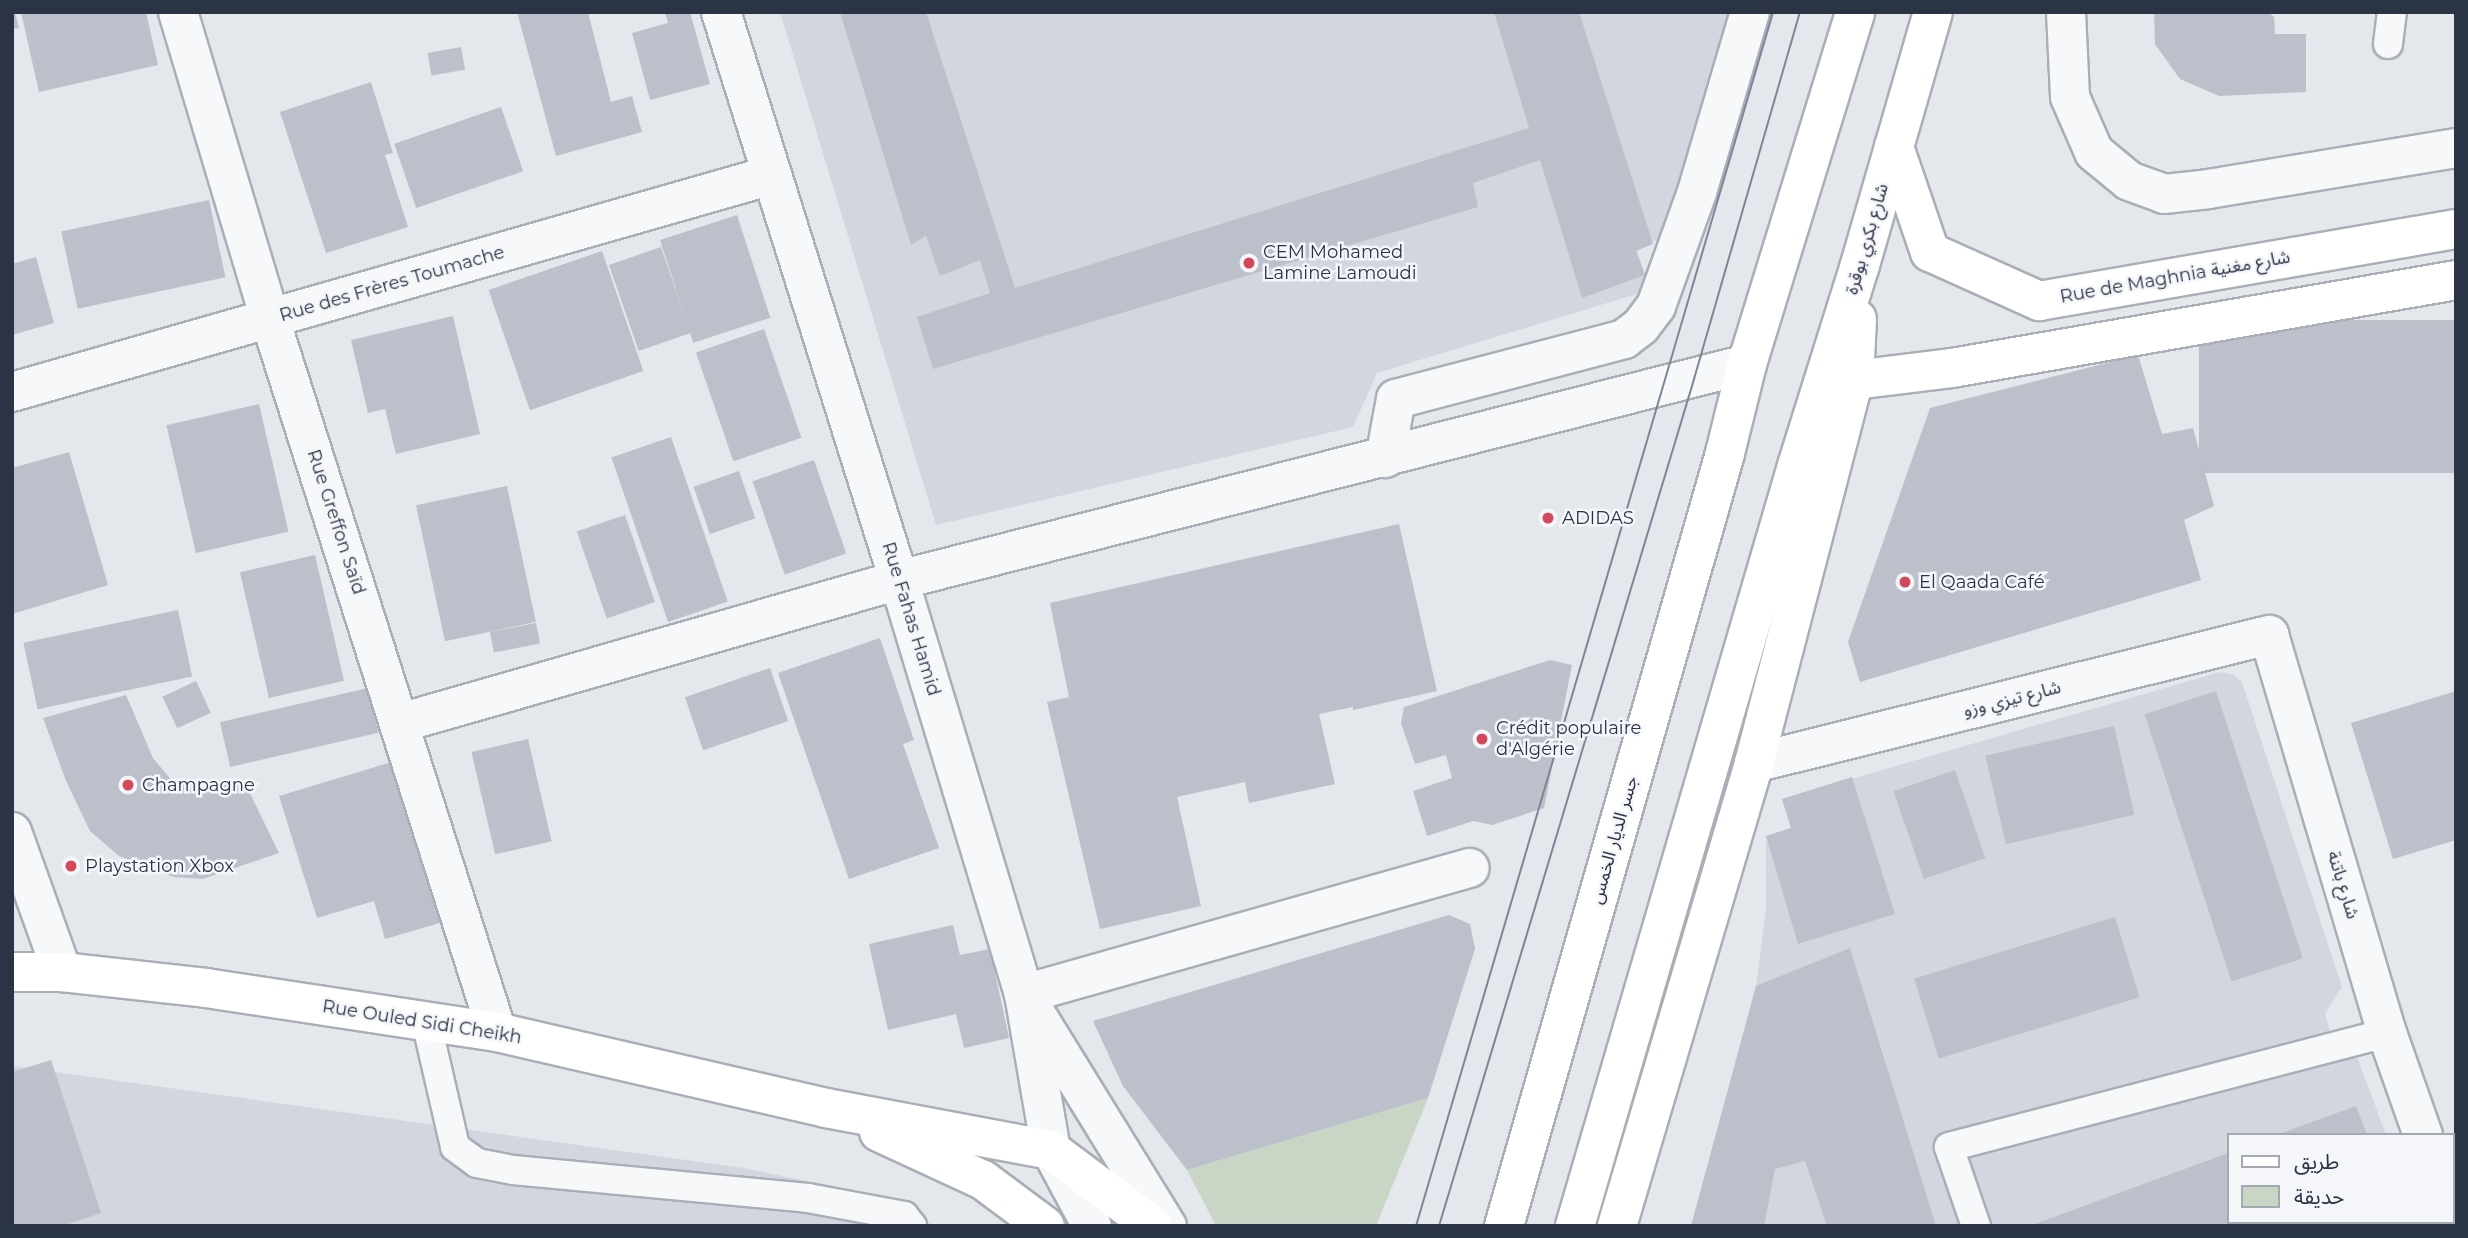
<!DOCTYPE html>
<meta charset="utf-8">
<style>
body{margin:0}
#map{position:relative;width:2468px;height:1238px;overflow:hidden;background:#e4e7ec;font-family:Montserrat,"Noto Sans Arabic",sans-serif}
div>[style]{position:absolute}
.built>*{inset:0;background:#d2d6de}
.green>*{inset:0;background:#c9d6c5}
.building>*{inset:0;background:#bbc0ca;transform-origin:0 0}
.roads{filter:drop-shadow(2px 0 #a9aeb7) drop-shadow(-2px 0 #a9aeb7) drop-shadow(0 2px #a9aeb7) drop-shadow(0 -2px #a9aeb7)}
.lane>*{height:28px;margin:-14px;padding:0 14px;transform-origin:14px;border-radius:14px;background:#f7f8fa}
.street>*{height:38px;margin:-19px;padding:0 19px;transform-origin:19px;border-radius:19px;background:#f7f8fa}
.secondary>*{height:38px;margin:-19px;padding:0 19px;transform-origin:19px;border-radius:19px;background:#fff}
.highway>*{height:38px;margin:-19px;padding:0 19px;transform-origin:19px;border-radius:19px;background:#fff}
.tram>*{height:2px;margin:-1px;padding:0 1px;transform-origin:1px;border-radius:1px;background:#7d8696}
.dots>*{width:19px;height:19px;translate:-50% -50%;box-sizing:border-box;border:4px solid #f4f6f9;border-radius:50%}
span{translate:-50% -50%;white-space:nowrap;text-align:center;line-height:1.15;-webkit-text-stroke:5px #f4f6f9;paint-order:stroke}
.street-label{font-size:18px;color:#2b3445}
.poi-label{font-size:18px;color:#2b3445}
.left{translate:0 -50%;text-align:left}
.frame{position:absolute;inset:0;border:14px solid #2b3445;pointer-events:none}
.legend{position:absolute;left:2227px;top:1133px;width:228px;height:91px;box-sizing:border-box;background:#f4f6f9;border:2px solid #a4a8b1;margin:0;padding:9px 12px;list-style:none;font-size:21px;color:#2b3445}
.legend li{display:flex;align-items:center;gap:14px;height:35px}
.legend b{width:35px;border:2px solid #a4a8b1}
</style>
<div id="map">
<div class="built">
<div style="clip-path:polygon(780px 12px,1738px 12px,1673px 230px,1637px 251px,1650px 290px,1377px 373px,1353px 427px,936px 525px)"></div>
<div style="clip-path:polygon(2220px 672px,2232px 674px,2242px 682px,2342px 987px,2325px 1014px,2336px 1053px,2358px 1059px,2386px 1135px,2228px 1135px,2228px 1222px,2378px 1222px,2365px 1226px,1691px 1226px,1756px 986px,1766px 910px,1766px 836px,1791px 828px,1782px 799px)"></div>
<div style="clip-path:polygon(12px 1066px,743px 1168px,879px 1196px,934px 1226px,12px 1226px)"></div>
</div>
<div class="green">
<div style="clip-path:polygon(1428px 1098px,1376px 1226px,1216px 1226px,1187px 1170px)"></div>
</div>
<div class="building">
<div style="clip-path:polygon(12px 12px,15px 12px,19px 28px,12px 29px)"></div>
<div style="clip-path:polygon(21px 12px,146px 12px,158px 65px,39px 92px)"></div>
<div style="clip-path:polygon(517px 12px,588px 12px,611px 102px,632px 96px,642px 132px,556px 156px)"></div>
<div style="clip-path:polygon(665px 12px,690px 12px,710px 84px,650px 100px,632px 33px,668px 23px)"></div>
<div style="clip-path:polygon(840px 12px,926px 12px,1015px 288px,1529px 128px,1494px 12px,1579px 12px,1653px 244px,1636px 251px,1645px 275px,1582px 298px,1540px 160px,1473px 183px,1478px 207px,933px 369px,917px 317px,990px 293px,980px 260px,940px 276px,926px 236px,911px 245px)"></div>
<div style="clip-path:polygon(2154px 12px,2268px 12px,2274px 17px,2275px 34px,2306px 34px,2306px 92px,2219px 96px,2180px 79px,2155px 44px)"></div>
<div style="left:461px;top:47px;width:23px;height:34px;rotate:80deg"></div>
<div style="clip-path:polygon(371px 82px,393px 153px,385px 155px,408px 227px,326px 253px,280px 112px)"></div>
<div style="left:501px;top:107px;width:68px;height:113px;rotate:71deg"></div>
<div style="left:209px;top:200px;width:79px;height:151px;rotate:78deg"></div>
<div style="left:737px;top:215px;width:108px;height:81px;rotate:72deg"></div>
<div style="left:661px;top:247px;width:91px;height:55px;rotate:71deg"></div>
<div style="left:602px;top:251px;width:127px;height:120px;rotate:71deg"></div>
<div style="clip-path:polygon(36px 257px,54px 323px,12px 335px,12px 264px)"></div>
<div style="clip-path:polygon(453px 316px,480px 434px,396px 454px,385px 409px,368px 413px,351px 340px)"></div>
<div style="left:2456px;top:320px;width:153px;height:257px;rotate:90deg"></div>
<div style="left:764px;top:329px;width:115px;height:72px;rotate:71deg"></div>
<div style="clip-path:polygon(2138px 355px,2162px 434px,2193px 428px,2214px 506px,2184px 520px,2201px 580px,1860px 682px,1848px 642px,1930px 408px)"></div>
<div style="left:259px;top:404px;width:131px;height:95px;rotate:77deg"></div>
<div style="left:671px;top:437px;width:174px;height:63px;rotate:71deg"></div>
<div style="clip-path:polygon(69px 452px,108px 585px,12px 614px,12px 468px)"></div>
<div style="left:814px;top:460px;width:99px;height:65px;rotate:71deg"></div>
<div style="left:739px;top:471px;width:50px;height:48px;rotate:71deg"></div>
<div style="left:507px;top:486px;width:139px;height:93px;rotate:78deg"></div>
<div style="left:625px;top:515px;width:92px;height:51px;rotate:71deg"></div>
<div style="clip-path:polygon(1399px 524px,1437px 691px,1353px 710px,1353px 707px,1319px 714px,1335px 784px,1249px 803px,1245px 782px,1177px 797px,1201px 906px,1100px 929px,1047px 702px,1069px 697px,1050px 603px)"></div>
<div style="left:315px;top:555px;width:129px;height:77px;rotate:77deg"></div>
<div style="left:178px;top:610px;width:68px;height:158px;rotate:78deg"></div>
<div style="left:536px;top:623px;width:21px;height:47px;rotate:79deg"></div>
<div style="clip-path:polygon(880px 638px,914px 740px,903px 744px,939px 848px,849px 879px,778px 673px)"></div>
<div style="clip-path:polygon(1550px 660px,1572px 665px,1544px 808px,1492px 825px,1473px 821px,1427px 836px,1413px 791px,1452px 778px,1446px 755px,1415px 764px,1401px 723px,1404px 707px)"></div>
<div style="left:770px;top:668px;width:56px;height:90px;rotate:71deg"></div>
<div style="left:196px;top:681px;width:35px;height:37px;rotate:65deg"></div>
<div style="left:368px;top:688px;width:46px;height:152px;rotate:77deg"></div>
<div style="left:2216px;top:691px;width:281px;height:75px;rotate:72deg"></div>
<div style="clip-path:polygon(2456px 691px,2456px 840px,2393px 859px,2351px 723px)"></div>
<div style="clip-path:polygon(126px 695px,153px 758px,173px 782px,202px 788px,244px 781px,279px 853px,203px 879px,174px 877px,119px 856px,90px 831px,66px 781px,43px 718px)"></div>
<div style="left:2114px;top:726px;width:91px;height:132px;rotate:77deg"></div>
<div style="left:528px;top:739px;width:105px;height:58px;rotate:77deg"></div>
<div style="clip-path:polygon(395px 761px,443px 922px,385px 939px,374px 901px,317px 918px,279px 796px)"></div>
<div style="left:1955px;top:770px;width:93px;height:65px;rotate:71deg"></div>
<div style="clip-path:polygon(1852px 777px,1895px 914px,1798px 944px,1766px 836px,1791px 828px,1782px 799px)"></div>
<div style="clip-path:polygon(1449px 915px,1470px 924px,1475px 949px,1428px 1098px,1187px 1170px,1123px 1086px,1093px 1021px)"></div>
<div style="left:2115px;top:917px;width:84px;height:210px;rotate:73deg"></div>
<div style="clip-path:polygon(953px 925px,960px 955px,990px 949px,1009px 1038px,964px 1048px,956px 1014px,888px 1030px,869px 944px)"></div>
<div style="clip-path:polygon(1850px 948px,1936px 1226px,1827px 1226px,1805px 1161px,1775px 1169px,1764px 1226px,1691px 1226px,1756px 986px)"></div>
<div style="clip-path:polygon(51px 1060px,101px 1213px,62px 1226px,12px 1226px,12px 1072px)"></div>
<div style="clip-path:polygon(2356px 1106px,2367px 1135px,2279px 1135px,2279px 1134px)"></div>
<div style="clip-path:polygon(2228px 1153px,2228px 1222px,2280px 1223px,2271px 1226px,2029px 1226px)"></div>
</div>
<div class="roads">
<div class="lane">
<div style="left:2388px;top:44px;width:32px;rotate:-83deg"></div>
<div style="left:426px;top:1021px;width:129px;rotate:77deg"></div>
<div style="left:455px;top:1147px;width:27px;rotate:36deg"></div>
<div style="left:477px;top:1163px;width:37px;rotate:11deg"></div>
<div style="left:513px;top:1170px;width:296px;rotate:5.4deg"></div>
<div style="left:808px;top:1198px;width:98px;rotate:10.6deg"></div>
<div style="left:904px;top:1216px;width:13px;rotate:51deg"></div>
<div style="left:1976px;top:1226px;width:83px;rotate:-108.9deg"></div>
<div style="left:1949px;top:1147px;width:453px;rotate:-14.6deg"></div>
</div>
<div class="street">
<div style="left:178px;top:12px;width:320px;rotate:73.3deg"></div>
<div style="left:270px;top:319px;width:748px;rotate:72.34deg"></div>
<div style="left:721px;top:12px;width:595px;rotate:72.6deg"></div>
<div style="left:899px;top:580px;width:432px;rotate:73.2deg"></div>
<div style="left:1024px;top:994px;width:158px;rotate:80.2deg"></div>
<div style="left:1051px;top:1150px;width:86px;rotate:61.7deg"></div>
<div style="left:2066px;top:12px;width:85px;rotate:87.3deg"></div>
<div style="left:2070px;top:97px;width:60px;rotate:66.4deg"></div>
<div style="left:2094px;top:152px;width:45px;rotate:39.6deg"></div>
<div style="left:2129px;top:181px;width:37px;rotate:20deg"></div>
<div style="left:2164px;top:194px;width:45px;rotate:-6.3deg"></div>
<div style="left:2209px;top:189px;width:250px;rotate:-9.4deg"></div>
<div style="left:12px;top:392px;width:790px;rotate:-15.94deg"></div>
<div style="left:1385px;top:458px;width:60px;rotate:-79.4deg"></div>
<div style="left:1396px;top:399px;width:236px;rotate:-14.7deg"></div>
<div style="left:1624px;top:339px;width:21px;rotate:-37deg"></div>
<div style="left:1641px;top:326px;width:25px;rotate:-53deg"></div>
<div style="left:1656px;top:306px;width:121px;rotate:-70.2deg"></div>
<div style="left:1697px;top:192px;width:188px;rotate:-73.6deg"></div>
<div style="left:400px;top:723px;width:519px;rotate:-15.99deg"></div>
<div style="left:899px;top:580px;width:875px;rotate:-14.29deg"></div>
<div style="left:1754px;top:763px;width:531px;rotate:-13.96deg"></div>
<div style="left:2269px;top:635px;width:415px;rotate:73.5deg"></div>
<div style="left:2387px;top:1033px;width:108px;rotate:70.6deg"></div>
<div style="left:12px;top:832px;width:149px;rotate:70.3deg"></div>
<div style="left:1024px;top:994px;width:463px;rotate:-15.8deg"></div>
<div style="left:1034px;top:1011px;width:253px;rotate:58.3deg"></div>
<div style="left:2452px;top:1220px;width:6px;rotate:72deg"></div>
</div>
<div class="secondary">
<div style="left:1894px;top:147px;width:111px;rotate:71.1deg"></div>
<div style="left:1930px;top:252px;width:120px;rotate:24.2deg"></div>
<div style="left:2039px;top:301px;width:423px;rotate:-9.8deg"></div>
<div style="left:1854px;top:380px;width:99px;rotate:-7deg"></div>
<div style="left:1952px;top:368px;width:512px;rotate:-9.9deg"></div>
<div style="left:12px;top:972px;width:50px"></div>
<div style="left:62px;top:972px;width:145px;rotate:6.3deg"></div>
<div style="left:206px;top:988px;width:294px;rotate:8.6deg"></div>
<div style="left:497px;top:1032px;width:338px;rotate:13deg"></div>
<div style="left:826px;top:1108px;width:229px;rotate:10.6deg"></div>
<div style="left:1051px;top:1150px;width:127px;rotate:36.7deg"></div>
<div style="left:879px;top:1132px;width:115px;rotate:24.8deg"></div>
<div style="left:983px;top:1180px;width:77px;rotate:36.6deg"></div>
</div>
<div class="highway">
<div style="left:1504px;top:1226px;width:804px;rotate:-74.04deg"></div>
<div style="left:1725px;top:453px;width:92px;rotate:-76.1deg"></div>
<div style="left:1747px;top:364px;width:368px;rotate:-72.9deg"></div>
<div style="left:1575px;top:1226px;width:792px;rotate:-73.72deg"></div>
<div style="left:1797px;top:466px;width:211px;rotate:-72.6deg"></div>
<div style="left:1860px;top:265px;width:263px;rotate:-73.9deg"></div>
<div style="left:1617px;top:1226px;width:483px;rotate:-73.5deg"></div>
<div style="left:1754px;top:763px;width:396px;rotate:-75.4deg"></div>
<div style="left:1854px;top:380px;width:61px;rotate:-87.2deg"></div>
</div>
</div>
<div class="tram">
<div style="left:1416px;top:1226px;width:1265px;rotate:-73.61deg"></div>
<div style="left:1439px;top:1226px;width:885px;rotate:-73.24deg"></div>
<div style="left:1694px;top:379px;width:382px;rotate:-73.9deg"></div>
</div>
<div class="dots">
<div style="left:1249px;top:263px;background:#d1495b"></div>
<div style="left:1548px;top:518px;background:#d1495b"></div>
<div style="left:1905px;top:582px;background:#d1495b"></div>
<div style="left:1482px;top:739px;background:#d1495b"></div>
<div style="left:128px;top:785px;background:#d1495b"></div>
<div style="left:71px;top:866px;background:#d1495b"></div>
</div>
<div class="street-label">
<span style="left:1867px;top:239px;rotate:-74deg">شارع بكري بوقرة</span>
<span style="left:2175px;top:277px;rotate:-10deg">Rue de Maghnia شارع مغنية</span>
<span style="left:392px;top:284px;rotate:-16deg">Rue des Frères Toumache</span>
<span style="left:336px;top:522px;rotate:72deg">Rue Greffon Saïd</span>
<span style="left:911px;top:619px;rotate:73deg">Rue Fahas Hamid</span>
<span style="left:2012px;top:699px;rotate:-14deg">شارع تيزي وزو</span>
<span style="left:1614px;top:840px;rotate:-74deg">جسر الديار الخمس</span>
<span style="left:2343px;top:885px;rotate:73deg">شارع باتنة</span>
<span style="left:422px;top:1022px;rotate:9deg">Rue Ouled Sidi Cheikh</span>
</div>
<div class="poi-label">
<span class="left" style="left:1263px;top:263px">CEM Mohamed<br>Lamine Lamoudi</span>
<span class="left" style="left:1562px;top:518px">ADIDAS</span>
<span class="left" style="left:1919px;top:582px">El Qaada Café</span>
<span class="left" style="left:1496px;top:739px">Crédit populaire<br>d'Algérie</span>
<span class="left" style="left:142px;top:785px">Champagne</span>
<span class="left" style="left:85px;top:866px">Playstation Xbox</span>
</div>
<div class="frame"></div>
<ul class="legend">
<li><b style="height:9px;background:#fff"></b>طريق</li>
<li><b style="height:19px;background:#c9d6c5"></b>حديقة</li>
</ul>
</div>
